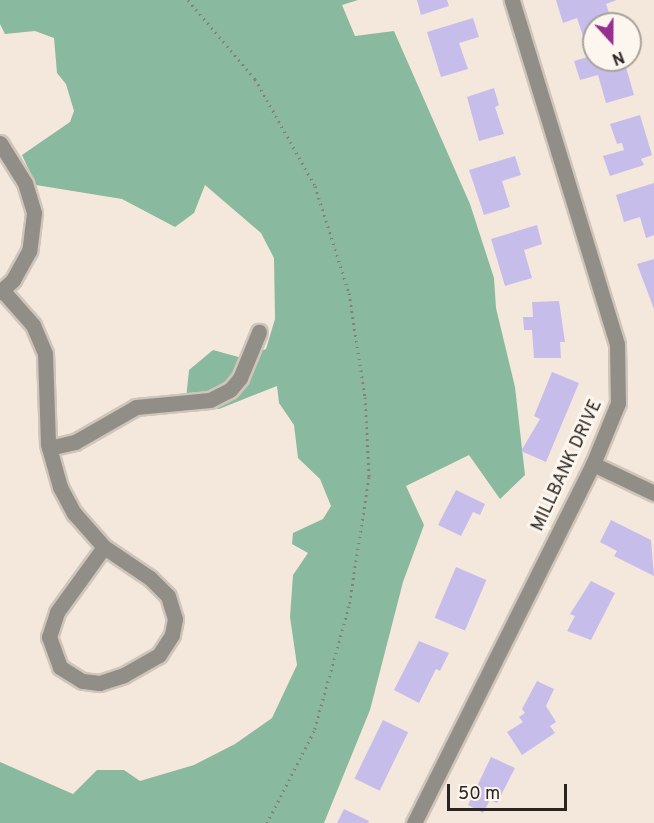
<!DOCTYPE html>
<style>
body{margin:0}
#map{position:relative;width:654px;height:823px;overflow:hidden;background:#f4e8dc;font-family:Overpass,sans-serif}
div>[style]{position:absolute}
.forest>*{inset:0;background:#89b99e}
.building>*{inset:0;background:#c7bdeb;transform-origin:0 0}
.path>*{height:3px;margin-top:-1.5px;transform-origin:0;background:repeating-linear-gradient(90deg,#888078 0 1.5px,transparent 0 6px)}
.roads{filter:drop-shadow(2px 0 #cfc5ba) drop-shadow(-2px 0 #cfc5ba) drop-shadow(0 2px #cfc5ba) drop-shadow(0 -2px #cfc5ba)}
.minor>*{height:15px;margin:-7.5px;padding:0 7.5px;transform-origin:7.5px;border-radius:7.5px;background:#918e88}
span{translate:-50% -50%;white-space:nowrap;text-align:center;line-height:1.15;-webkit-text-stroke:6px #fdf6ef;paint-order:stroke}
.street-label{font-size:18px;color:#292521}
.north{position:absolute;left:582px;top:12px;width:60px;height:60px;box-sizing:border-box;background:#fdf6ef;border:2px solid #a8a29d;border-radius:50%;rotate:159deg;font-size:16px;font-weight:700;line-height:24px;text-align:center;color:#292521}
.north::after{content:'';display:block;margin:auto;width:21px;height:27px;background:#982e90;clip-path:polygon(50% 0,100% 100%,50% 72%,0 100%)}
.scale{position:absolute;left:447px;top:784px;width:120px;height:27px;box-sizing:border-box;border:3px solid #292521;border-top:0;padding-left:8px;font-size:18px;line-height:21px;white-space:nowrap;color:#292521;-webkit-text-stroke:4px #fdf6ef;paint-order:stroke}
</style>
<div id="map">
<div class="forest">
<div style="clip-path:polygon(0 0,358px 0,342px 5px,355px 36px,394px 31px,470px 204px,494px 278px,496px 308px,515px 387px,525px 475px,500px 499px,469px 455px,406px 486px,424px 525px,403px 582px,370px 710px,324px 823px,0 823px,0 762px,73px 794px,97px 770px,124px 770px,140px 781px,194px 765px,235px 744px,272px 718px,297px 665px,290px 617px,293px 575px,308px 553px,292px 544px,293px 533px,323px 519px,331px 506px,320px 479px,298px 458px,294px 425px,279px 403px,277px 386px,219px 409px,186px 399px,189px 370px,213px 350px,242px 358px,266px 349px,275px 319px,274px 258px,261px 233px,205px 185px,194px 213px,175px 227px,122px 199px,36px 185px,22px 155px,70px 122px,74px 111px,66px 84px,57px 73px,54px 38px,35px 31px,5px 34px,0 24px)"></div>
</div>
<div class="building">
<div style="clip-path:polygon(417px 0,447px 0,449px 6px,421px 15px)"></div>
<div style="clip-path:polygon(556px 0,617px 0,606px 4px,613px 24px,594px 24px,594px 33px,583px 36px,577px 18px,563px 23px)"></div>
<div style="clip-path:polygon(473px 18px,479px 37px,459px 43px,468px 69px,441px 77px,427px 32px)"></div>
<div style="clip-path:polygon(594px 55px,594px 60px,624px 60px,634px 95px,606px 103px,598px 75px,580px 80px,574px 61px)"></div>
<div style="clip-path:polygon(494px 88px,499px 105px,495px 107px,504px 134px,479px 141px,467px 97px)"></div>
<div style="clip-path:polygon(640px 115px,652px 155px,641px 159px,644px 165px,610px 176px,603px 156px,624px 150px,622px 143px,617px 144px,610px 124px)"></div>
<div style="clip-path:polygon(515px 156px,521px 175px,502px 181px,510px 207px,484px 215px,469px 170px)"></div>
<div style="clip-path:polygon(654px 183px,654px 235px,646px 238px,640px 217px,624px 222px,616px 195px)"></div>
<div style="clip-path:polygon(537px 225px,542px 244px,524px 250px,532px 278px,505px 286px,491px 239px)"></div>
<div style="clip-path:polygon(654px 259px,654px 309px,637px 264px)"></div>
<div style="clip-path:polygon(559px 301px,565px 342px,560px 342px,561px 358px,534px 358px,532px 330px,524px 330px,523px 317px,533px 317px,532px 302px)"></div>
<div style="clip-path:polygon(552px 372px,579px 383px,546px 462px,521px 451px,540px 419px,534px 416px)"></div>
<div style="clip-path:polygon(456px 490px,485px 504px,480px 515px,473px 512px,461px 536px,438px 525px)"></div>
<div style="clip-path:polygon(611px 520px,651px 540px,654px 576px,614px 556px,617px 551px,600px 542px)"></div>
<div style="left:456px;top:567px;width:33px;height:55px;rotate:23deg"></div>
<div style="clip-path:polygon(591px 581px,615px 593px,591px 640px,567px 631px,575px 616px,570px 614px)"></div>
<div style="clip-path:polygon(419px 641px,449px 653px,440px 671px,436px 669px,419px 703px,394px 690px)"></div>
<div style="clip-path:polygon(537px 681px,554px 689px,546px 706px,556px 722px,550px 726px,555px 733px,522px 755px,507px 732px,523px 722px,519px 717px,525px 713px,522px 709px)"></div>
<div style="left:383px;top:720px;width:28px;height:65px;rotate:26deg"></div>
<div style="clip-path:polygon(491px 757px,515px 768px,497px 803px,490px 800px,483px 813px,468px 805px)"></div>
<div style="clip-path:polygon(344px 809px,369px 821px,368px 823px,337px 823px)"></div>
</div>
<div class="path">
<div style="left:188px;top:0;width:104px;rotate:49.7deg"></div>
<div style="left:255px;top:79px;width:123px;rotate:60.7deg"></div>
<div style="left:315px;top:186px;width:112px;rotate:72.4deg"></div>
<div style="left:349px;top:293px;width:105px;rotate:81.3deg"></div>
<div style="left:365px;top:397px;width:80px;rotate:87.1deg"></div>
<div style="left:369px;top:477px;width:131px;rotate:98.8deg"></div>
<div style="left:349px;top:606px;width:130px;rotate:105.6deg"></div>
<div style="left:314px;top:731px;width:103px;rotate:117.1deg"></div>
</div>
<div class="roads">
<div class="minor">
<div style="left:0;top:143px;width:47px;rotate:58deg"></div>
<div style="left:25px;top:183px;width:31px;rotate:73deg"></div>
<div style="left:34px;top:213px;width:38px;rotate:97deg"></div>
<div style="left:29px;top:251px;width:33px;rotate:119deg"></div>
<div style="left:13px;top:280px;width:18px;rotate:137deg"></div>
<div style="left:3px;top:291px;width:45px;rotate:48.6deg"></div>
<div style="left:33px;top:325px;width:30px;rotate:67deg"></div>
<div style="left:45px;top:353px;width:91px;rotate:88.1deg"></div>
<div style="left:48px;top:444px;width:45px;rotate:74.4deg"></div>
<div style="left:60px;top:487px;width:30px;rotate:62deg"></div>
<div style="left:74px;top:513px;width:45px;rotate:48.6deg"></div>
<div style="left:49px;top:448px;width:27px;rotate:-13deg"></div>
<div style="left:75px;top:442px;width:70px;rotate:-29.8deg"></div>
<div style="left:136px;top:407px;width:74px;rotate:-5.4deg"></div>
<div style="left:210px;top:400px;width:22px;rotate:-27deg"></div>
<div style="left:230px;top:390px;width:16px;rotate:-50deg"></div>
<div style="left:240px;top:378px;width:50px;rotate:-67.6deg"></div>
<div style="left:593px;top:464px;width:68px;rotate:25.4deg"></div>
<div style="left:104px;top:547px;width:55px;rotate:34deg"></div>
<div style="left:150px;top:578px;width:25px;rotate:45deg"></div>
<div style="left:168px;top:596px;width:24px;rotate:73deg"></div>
<div style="left:175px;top:619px;width:16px;rotate:101deg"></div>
<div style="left:172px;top:635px;width:24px;rotate:123deg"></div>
<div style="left:159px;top:655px;width:40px;rotate:150.3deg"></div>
<div style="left:124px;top:675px;width:26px;rotate:162deg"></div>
<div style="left:99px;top:683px;width:17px;rotate:-173deg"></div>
<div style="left:82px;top:681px;width:26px;rotate:-148deg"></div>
<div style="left:60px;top:667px;width:32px;rotate:-110deg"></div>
<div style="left:49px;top:637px;width:26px;rotate:-72deg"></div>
<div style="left:57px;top:612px;width:80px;rotate:-54.1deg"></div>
<div style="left:414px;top:823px;width:401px;rotate:-63.5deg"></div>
<div style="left:593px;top:464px;width:66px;rotate:-67.7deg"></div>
<div style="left:618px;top:403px;width:59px;rotate:-91deg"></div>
<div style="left:617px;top:344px;width:360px;rotate:-107deg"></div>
</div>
</div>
<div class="street-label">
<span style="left:568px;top:466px;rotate:-65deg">MILLBANK DRIVE</span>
</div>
<div class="north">N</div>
<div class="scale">50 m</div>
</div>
